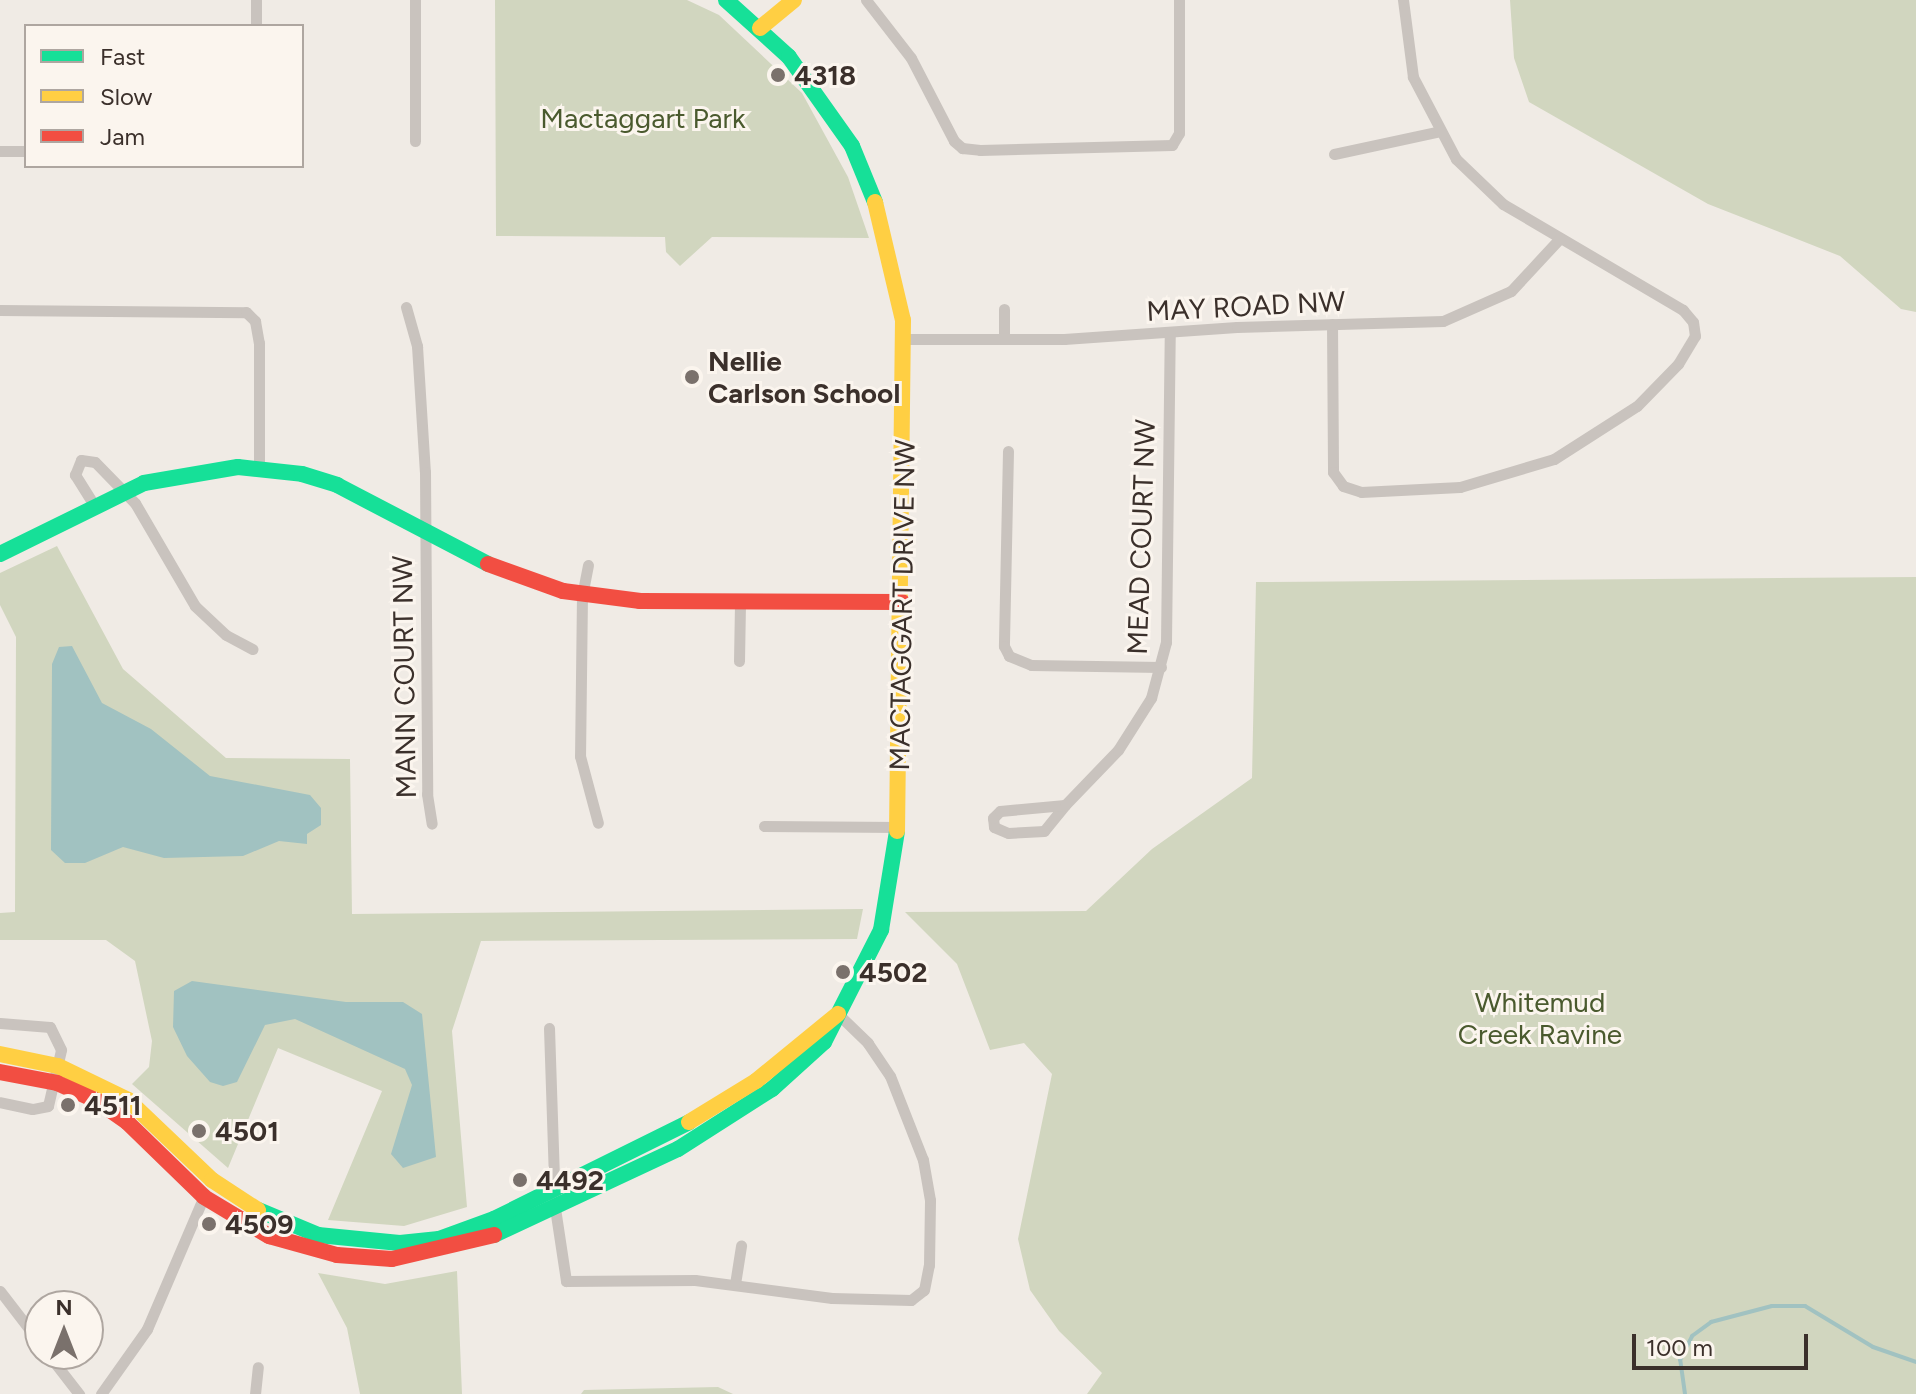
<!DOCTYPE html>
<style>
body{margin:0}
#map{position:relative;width:1916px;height:1394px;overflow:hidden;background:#f0ebe5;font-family:Figtree,sans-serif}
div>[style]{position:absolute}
.green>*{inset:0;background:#d1d6bf}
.water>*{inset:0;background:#a1c2c1}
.stream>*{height:4px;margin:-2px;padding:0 2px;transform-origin:2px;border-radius:2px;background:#a1c2c1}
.street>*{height:11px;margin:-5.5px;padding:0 5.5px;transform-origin:5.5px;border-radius:5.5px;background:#c9c3be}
.fast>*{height:16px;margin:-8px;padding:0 8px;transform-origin:8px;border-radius:8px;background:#16e098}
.slow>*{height:16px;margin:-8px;padding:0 8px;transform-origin:8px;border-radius:8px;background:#ffcf43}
.jam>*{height:16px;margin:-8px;padding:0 8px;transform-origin:8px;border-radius:8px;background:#f24e42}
.dots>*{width:22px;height:22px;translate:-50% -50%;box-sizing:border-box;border:4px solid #fbf5ee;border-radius:50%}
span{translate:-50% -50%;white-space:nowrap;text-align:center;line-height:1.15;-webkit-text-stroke:6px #fbf5ee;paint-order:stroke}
.poi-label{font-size:28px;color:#3b302b;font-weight:700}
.left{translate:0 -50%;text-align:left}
.park-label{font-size:28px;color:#4a5a2e}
.street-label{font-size:28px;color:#3b302b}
.legend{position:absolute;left:24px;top:24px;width:280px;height:144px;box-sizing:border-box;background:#fbf5ee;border:2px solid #aea6a0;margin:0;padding:10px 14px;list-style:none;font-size:24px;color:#3b302b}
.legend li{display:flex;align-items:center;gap:16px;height:40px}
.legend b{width:40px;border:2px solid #aea6a0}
.north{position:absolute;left:24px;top:1290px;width:80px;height:80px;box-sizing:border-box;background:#fbf5ee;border:2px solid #aea6a0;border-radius:50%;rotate:0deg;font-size:22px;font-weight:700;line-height:32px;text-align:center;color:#3b302b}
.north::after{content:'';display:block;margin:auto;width:28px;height:36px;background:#7a716c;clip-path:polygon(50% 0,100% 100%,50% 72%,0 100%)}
.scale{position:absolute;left:1632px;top:1334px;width:176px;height:36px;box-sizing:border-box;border:4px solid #3b302b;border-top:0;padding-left:10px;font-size:24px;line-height:28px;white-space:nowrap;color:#3b302b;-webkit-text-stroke:6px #fbf5ee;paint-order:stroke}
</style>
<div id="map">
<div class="green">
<div style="clip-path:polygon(495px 0,687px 0,719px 15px,802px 93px,848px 177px,869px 238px,712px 237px,680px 266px,666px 252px,665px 237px,496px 236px)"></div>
<div style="clip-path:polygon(1510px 0,1916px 0,1916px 312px,1901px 309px,1840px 256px,1708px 204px,1529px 102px,1514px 58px)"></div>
<div style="clip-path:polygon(57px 546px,123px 669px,226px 758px,350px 759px,352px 914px,863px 909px,857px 939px,481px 941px,452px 1031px,467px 1207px,404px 1226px,328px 1220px,382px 1091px,278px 1048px,228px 1168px,132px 1084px,149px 1067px,152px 1041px,135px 961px,106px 940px,0 940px,0 913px,15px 912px,16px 637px,0 605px,0 573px)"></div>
<div style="clip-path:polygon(1916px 577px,1916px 1394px,1087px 1394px,1102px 1373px,1059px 1331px,1030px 1290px,1018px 1239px,1052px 1074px,1024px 1043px,990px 1050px,957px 964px,905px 912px,1086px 911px,1152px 849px,1252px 778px,1256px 582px)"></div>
<div style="clip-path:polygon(457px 1271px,462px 1394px,360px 1394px,347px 1328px,318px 1273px,385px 1284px)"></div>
<div style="clip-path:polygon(718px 1387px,733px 1394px,581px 1394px,584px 1390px)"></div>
</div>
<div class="water">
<div style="clip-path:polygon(72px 646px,102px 703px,151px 729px,210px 776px,310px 795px,321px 808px,321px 825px,307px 834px,307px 844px,279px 841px,243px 856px,164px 858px,123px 847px,85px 863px,65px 863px,51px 850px,52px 664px,59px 647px)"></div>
<div style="clip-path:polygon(192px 981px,346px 1002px,403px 1002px,422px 1014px,436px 1157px,403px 1168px,391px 1154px,412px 1085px,405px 1069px,295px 1019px,265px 1025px,237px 1082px,223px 1086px,210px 1082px,187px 1056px,173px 1027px,174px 991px)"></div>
</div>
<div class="stream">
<div style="left:1685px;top:1394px;width:34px;rotate:-98deg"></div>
<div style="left:1680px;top:1360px;width:27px;rotate:-63deg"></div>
<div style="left:1692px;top:1336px;width:24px;rotate:-36deg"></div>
<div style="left:1711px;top:1322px;width:63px;rotate:-14.7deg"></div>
<div style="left:1772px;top:1306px;width:33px"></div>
<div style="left:1805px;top:1306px;width:79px;rotate:31.1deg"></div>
<div style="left:1873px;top:1347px;width:46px;rotate:19.2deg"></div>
</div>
<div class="street">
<div style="left:256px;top:0;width:26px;rotate:90deg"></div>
<div style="left:415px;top:0;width:141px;rotate:90deg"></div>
<div style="left:866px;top:0;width:73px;rotate:52.2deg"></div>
<div style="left:911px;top:58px;width:93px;rotate:62.6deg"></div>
<div style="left:954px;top:141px;width:11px;rotate:41deg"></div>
<div style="left:962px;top:148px;width:18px;rotate:6deg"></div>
<div style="left:980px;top:150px;width:192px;rotate:-1.5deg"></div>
<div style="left:1172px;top:145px;width:14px;rotate:-60deg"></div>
<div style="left:1179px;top:133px;width:133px;rotate:-90deg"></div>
<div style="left:0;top:151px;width:26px"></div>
<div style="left:1334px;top:154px;width:105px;rotate:-12.1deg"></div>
<div style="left:406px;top:307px;width:41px;rotate:74.2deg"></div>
<div style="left:417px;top:346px;width:126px;rotate:86.4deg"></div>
<div style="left:425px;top:472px;width:322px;rotate:89.6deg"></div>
<div style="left:427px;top:794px;width:30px;rotate:81deg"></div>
<div style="left:1004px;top:309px;width:30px;rotate:90deg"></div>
<div style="left:0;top:310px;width:246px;rotate:0.5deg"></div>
<div style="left:246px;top:312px;width:13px;rotate:45deg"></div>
<div style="left:255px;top:321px;width:22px;rotate:80deg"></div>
<div style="left:259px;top:343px;width:125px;rotate:90deg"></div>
<div style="left:1332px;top:324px;width:148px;rotate:89.6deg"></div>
<div style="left:1333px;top:472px;width:17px;rotate:54deg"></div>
<div style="left:1343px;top:486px;width:19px;rotate:18deg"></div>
<div style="left:1361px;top:492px;width:99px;rotate:-2.9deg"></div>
<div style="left:1460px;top:487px;width:98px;rotate:-16.6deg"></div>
<div style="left:1554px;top:459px;width:98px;rotate:-32.6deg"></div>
<div style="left:1637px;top:406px;width:59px;rotate:-45.7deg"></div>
<div style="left:1678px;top:364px;width:33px;rotate:-59deg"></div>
<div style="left:1695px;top:336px;width:14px;rotate:-98deg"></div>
<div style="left:1693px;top:322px;width:16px;rotate:-130deg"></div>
<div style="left:1683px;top:310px;width:209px;rotate:-149.5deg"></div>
<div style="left:1503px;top:204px;width:65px;rotate:-136.2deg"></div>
<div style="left:1456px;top:159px;width:93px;rotate:-117.7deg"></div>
<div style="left:1413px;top:77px;width:78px;rotate:-97.4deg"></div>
<div style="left:905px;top:339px;width:159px"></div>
<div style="left:1064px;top:339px;width:173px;rotate:-4deg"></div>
<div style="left:1237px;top:327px;width:206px;rotate:-1.7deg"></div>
<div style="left:1443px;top:321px;width:74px;rotate:-23.8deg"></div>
<div style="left:1511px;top:291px;width:72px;rotate:-47.2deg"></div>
<div style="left:1008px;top:451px;width:195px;rotate:91.2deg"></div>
<div style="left:1004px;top:646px;width:11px;rotate:63deg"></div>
<div style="left:1009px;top:656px;width:24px;rotate:22deg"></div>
<div style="left:1031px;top:665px;width:130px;rotate:0.9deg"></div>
<div style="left:94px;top:505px;width:36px;rotate:-122deg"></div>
<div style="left:75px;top:475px;width:16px;rotate:-68deg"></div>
<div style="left:81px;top:460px;width:14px;rotate:8deg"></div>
<div style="left:95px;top:462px;width:57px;rotate:45.7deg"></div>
<div style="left:135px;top:503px;width:119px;rotate:59.8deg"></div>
<div style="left:195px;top:606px;width:42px;rotate:43.1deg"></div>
<div style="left:226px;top:635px;width:30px;rotate:28deg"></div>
<div style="left:588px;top:565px;width:31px;rotate:101deg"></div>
<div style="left:582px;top:595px;width:161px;rotate:90.7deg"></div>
<div style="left:580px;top:756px;width:69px;rotate:75deg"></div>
<div style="left:739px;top:661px;width:60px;rotate:-89deg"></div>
<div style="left:1065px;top:805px;width:33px;rotate:129deg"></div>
<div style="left:1044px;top:831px;width:36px;rotate:177deg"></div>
<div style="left:1008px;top:833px;width:15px;rotate:-157deg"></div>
<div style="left:994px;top:827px;width:9px;rotate:-96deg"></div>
<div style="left:993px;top:818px;width:10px;rotate:-45deg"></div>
<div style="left:1000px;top:811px;width:65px;rotate:-5.3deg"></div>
<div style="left:1065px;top:805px;width:76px;rotate:-46.1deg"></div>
<div style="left:1118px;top:750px;width:62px;rotate:-57.6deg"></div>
<div style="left:1151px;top:698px;width:58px;rotate:-75deg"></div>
<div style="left:1166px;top:642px;width:309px;rotate:-89.3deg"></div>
<div style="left:764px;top:826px;width:135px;rotate:0.4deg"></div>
<div style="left:0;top:1023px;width:50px;rotate:4.6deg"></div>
<div style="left:50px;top:1027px;width:25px;rotate:64deg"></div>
<div style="left:61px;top:1050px;width:57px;rotate:103.1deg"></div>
<div style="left:48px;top:1106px;width:16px;rotate:169deg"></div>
<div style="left:32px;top:1109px;width:33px;rotate:-168deg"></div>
<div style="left:549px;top:1028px;width:180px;rotate:88.1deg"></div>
<div style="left:555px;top:1208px;width:74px;rotate:81.4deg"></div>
<div style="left:566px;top:1281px;width:129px;rotate:-0.4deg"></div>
<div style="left:695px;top:1280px;width:138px;rotate:7.5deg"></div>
<div style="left:832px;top:1298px;width:79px;rotate:1.5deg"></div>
<div style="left:911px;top:1300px;width:16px;rotate:-38deg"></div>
<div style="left:924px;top:1290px;width:25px;rotate:-79deg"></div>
<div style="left:929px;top:1265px;width:65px;rotate:-89.1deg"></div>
<div style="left:930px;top:1200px;width:41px;rotate:-99.9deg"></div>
<div style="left:923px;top:1160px;width:90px;rotate:-111.4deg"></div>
<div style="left:890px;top:1076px;width:40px;rotate:-124deg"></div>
<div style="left:868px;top:1043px;width:42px;rotate:-136deg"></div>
<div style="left:735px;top:1284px;width:39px;rotate:-81deg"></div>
<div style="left:0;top:1291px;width:66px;rotate:52.4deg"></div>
<div style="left:48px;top:1354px;width:51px;rotate:52.2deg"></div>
<div style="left:101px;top:1394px;width:80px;rotate:-54.7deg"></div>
<div style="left:147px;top:1329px;width:147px;rotate:-66.8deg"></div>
<div style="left:255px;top:1394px;width:27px;rotate:-84deg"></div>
</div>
<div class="fast">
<div style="left:726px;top:0;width:85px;rotate:42.1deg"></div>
<div style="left:789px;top:57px;width:109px;rotate:54.7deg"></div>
<div style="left:852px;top:146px;width:61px;rotate:67.7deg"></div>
<div style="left:0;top:554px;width:161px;rotate:-26.2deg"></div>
<div style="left:144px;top:483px;width:95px;rotate:-9.7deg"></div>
<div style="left:238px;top:467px;width:64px;rotate:6.2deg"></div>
<div style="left:302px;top:474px;width:37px;rotate:17deg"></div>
<div style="left:337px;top:485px;width:170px;rotate:27.6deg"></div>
<div style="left:258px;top:1210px;width:65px;rotate:22.6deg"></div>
<div style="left:318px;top:1235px;width:82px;rotate:5.6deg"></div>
<div style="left:400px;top:1243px;width:39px;rotate:-6deg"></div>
<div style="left:439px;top:1239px;width:59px;rotate:-20deg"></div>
<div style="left:494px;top:1219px;width:218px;rotate:-26.4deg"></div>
<div style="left:494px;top:1235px;width:203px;rotate:-25.1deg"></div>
<div style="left:678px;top:1149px;width:112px;rotate:-32.6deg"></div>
<div style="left:772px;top:1089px;width:70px;rotate:-42.1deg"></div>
<div style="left:824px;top:1042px;width:126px;rotate:-63deg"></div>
<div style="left:881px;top:930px;width:100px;rotate:-80.8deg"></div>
</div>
<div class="slow">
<div style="left:760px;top:28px;width:44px;rotate:-39.5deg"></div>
<div style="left:875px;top:202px;width:121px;rotate:76.7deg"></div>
<div style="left:903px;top:320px;width:511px;rotate:90.67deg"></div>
<div style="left:0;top:1054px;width:59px;rotate:11.7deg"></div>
<div style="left:58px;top:1066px;width:78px;rotate:25.9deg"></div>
<div style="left:128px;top:1100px;width:116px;rotate:43.6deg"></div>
<div style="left:212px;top:1180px;width:55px;rotate:33.1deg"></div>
<div style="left:689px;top:1122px;width:79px;rotate:-31.5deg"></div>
<div style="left:756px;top:1081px;width:106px;rotate:-39.3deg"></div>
</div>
<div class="jam">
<div style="left:488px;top:564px;width:80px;rotate:19.8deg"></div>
<div style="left:563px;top:591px;width:78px;rotate:7.4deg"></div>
<div style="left:640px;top:601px;width:262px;rotate:0.2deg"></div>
<div style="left:0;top:1072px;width:58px;rotate:10.9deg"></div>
<div style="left:57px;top:1083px;width:44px;rotate:24.2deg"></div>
<div style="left:97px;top:1101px;width:37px;rotate:35deg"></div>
<div style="left:127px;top:1122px;width:107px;rotate:44.2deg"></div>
<div style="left:204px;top:1197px;width:76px;rotate:31deg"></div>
<div style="left:269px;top:1236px;width:71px;rotate:15.6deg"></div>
<div style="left:337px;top:1255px;width:55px;rotate:4.2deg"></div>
<div style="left:392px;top:1259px;width:105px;rotate:-13.2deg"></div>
</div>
<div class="dots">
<div style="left:778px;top:75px;background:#7a716c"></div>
<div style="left:692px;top:377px;background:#7a716c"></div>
<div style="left:843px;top:972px;background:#7a716c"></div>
<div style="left:68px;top:1105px;background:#7a716c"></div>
<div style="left:199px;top:1131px;background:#7a716c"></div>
<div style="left:520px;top:1180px;background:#7a716c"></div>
<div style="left:209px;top:1224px;background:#7a716c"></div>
</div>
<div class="poi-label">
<span class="left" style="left:794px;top:75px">4318</span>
<span class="left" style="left:708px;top:377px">Nellie<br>Carlson School</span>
<span class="left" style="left:859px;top:972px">4502</span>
<span class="left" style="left:84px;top:1105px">4511</span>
<span class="left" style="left:215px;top:1131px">4501</span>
<span class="left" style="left:536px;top:1180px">4492</span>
<span class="left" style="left:225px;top:1224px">4509</span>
</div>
<div class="park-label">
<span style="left:643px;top:118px">Mactaggart Park</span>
<span style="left:1540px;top:1018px">Whitemud<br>Creek Ravine</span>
</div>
<div class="street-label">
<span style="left:1246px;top:306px;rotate:-3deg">MAY ROAD NW</span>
<span style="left:1141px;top:537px;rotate:-88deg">MEAD COURT NW</span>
<span style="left:902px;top:605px;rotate:-89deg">MACTAGGART DRIVE NW</span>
<span style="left:404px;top:677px;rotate:-91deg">MANN COURT NW</span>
</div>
<ul class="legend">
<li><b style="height:10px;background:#16e098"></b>Fast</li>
<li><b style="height:10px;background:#ffcf43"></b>Slow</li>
<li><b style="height:10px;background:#f24e42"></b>Jam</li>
</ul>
<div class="north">N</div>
<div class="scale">100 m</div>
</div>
